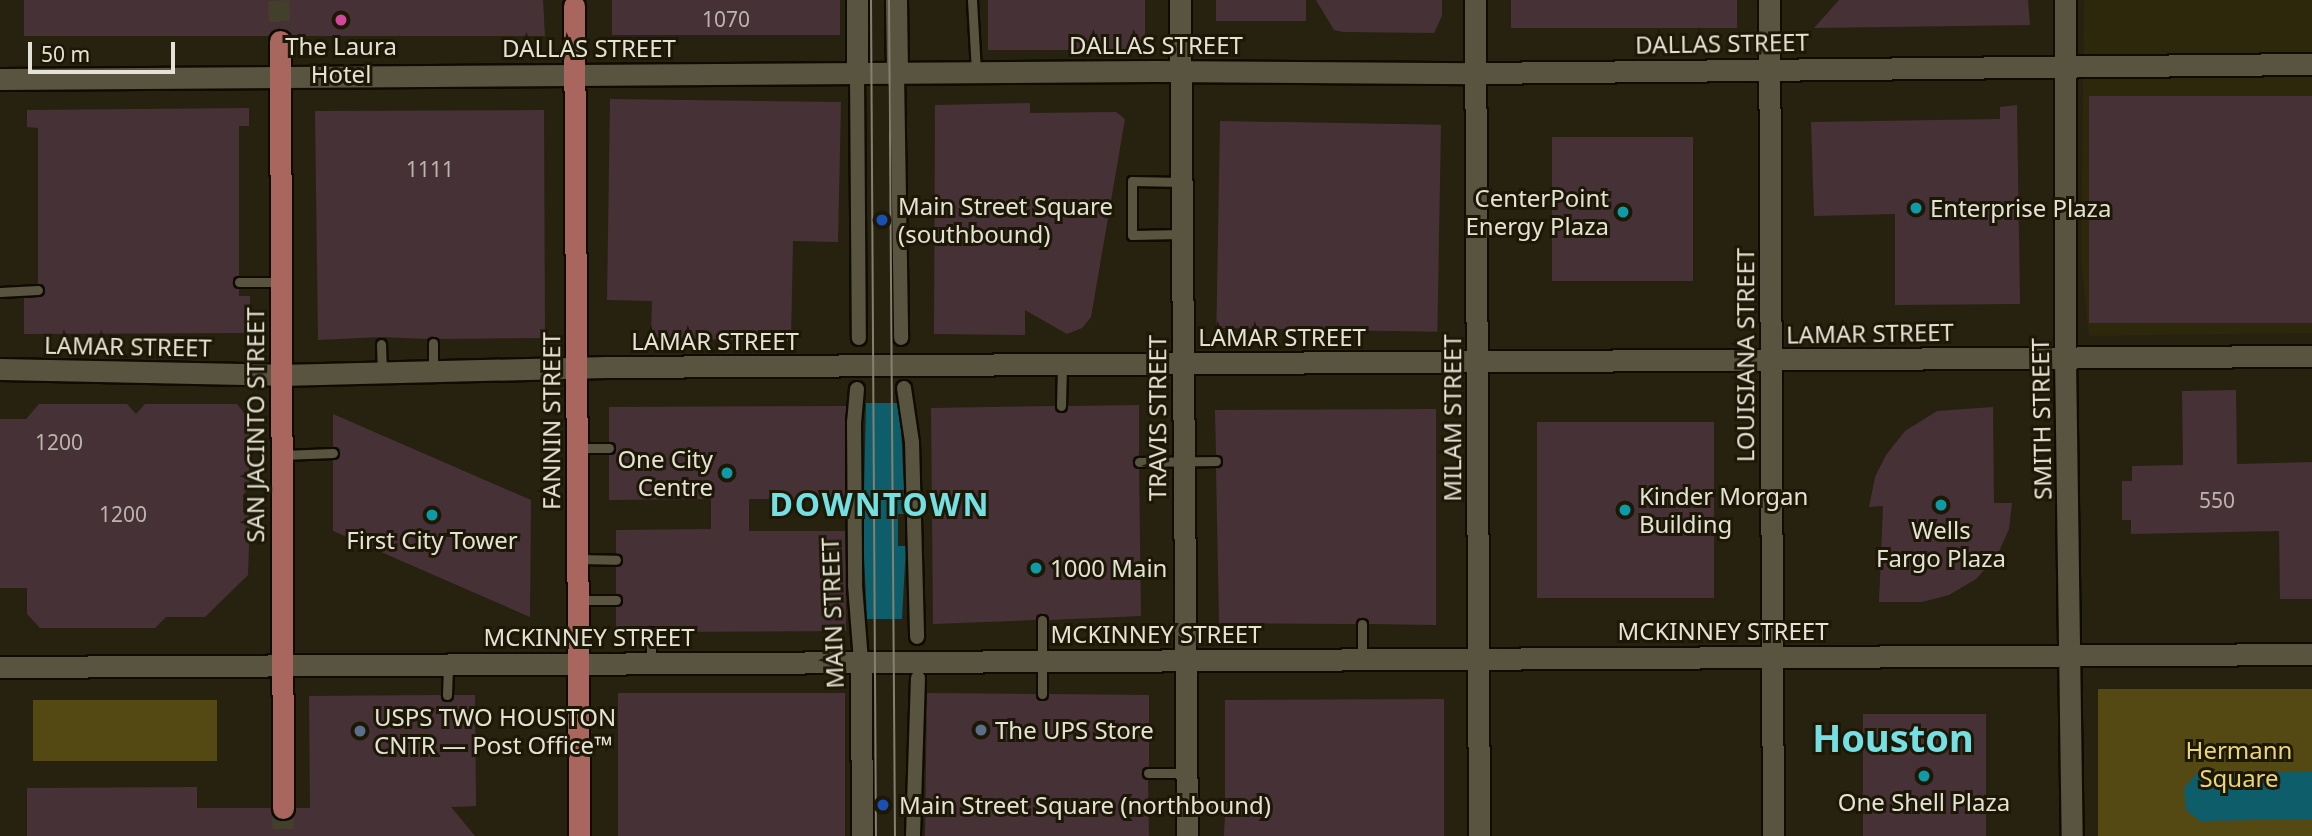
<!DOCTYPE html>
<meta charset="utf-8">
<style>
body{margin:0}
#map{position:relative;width:2312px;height:836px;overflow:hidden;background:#26220f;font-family:"Noto Sans",sans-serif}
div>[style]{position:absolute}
.built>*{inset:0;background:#2d270c}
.green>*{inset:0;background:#554913;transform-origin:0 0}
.water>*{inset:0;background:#0d5d6a}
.building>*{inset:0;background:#463137;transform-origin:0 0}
.primary-tunnel>*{height:21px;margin-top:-10.5px;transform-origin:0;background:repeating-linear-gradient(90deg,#423f2d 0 21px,transparent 0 31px)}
.roads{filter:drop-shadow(2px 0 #0f0b00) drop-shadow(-2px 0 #0f0b00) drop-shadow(0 2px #0f0b00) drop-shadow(0 -2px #0f0b00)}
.service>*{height:9px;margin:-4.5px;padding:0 4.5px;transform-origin:4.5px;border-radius:4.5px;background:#59543f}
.pedestrian>*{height:14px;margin:-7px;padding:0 7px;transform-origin:7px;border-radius:7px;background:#59543f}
.tertiary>*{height:21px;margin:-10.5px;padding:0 10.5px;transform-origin:10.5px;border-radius:10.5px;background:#59543f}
.secondary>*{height:21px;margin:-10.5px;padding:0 10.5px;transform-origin:10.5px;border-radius:10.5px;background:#59543f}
.primary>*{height:21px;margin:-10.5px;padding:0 10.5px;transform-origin:10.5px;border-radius:10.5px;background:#a8665e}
.tram>*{height:2px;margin:-1px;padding:0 1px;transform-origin:1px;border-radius:1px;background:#848071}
.dots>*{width:19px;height:19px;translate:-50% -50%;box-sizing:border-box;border:4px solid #1d1806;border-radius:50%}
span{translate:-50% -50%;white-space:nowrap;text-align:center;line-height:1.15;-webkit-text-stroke:6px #1d1806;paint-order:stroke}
.number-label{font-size:21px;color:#bcb5ae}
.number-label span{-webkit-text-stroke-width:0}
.street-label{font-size:24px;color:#e4e1d5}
.poi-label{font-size:24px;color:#e4e1d5}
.right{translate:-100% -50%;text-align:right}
.left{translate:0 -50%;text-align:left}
.park-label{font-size:24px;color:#ecd573}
.district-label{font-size:32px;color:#74e0e3;font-weight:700;letter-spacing:2px}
.town-label{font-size:38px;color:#74e0e3;font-weight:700}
.scale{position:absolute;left:28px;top:42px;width:147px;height:32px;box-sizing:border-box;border:4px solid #e4e1d5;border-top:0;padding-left:9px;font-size:21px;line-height:24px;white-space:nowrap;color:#e4e1d5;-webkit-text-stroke:5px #1d1806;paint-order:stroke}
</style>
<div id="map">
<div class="built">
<div style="clip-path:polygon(2084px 0,2312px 0,2312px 333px,2089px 336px,2081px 259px)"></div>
</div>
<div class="green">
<div style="left:2312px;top:689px;width:147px;height:214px;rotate:90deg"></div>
<div style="left:33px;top:700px;width:184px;height:61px"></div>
</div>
<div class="water">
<div style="clip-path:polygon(866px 403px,900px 403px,905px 514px,898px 514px,898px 546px,906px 546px,902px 619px,867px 619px,863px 536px)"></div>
<div style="clip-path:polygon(2312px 772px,2312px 819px,2200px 821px,2186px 810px,2184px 788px,2197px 773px)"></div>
</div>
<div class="building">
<div style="clip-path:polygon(24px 0,543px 0,545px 36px,292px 36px,279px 28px,268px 36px,24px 36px)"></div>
<div style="left:612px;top:0;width:228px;height:35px"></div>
<div style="left:988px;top:0;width:157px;height:50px"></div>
<div style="left:1216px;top:0;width:90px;height:21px"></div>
<div style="clip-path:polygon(1316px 0,1442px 0,1442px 16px,1434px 33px,1343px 32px,1334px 30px)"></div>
<div style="left:1511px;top:0;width:226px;height:28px"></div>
<div style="clip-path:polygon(1839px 0,2028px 0,2030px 25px,1814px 28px)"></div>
<div style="left:2312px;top:96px;width:227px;height:223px;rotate:90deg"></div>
<div style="clip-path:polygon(610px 99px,841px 102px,838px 242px,793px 241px,791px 341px,651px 338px,652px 301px,607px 300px)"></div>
<div style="clip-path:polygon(1030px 103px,1030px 113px,1116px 112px,1125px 119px,1091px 317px,1082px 328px,1067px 334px,1025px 310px,1025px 335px,934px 334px,935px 105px)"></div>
<div style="clip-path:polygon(2017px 105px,2020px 304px,1895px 305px,1895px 214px,1814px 216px,1811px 122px,2000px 119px,2000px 107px)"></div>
<div style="clip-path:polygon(249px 108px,249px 126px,239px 126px,239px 275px,232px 283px,239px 289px,239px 296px,250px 296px,250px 333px,24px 334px,24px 298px,41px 296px,45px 290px,38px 283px,38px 128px,27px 127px,27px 110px)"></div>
<div style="clip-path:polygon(544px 110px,545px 338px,439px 339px,432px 336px,427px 339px,381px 337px,318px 340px,315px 111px)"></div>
<div style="left:1220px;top:121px;width:221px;height:207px;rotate:1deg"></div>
<div style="left:1693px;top:137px;width:144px;height:141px;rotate:90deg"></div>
<div style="clip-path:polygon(2236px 390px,2237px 464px,2312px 462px,2312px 599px,2280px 599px,2279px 531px,2131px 534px,2131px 520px,2122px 520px,2122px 481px,2132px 481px,2132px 466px,2183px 465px,2182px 391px)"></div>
<div style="clip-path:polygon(39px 404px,127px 404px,136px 414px,145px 404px,237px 404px,249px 419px,249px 488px,243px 495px,243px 512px,250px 517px,248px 575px,205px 617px,166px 617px,155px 628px,40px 628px,27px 614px,27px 588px,0 588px,0 419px,26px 419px)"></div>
<div style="clip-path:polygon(1139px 405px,1139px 455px,1132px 461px,1139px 469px,1141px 616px,1049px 620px,1041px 613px,1035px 620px,933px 624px,931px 408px,1054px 406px,1062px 413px,1068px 406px)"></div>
<div style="clip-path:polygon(846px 406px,845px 499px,749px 499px,749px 531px,845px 531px,846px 631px,658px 632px,650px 625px,644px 632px,616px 632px,616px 607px,623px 601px,616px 593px,616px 567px,623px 559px,616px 553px,616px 530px,711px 529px,711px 499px,609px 500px,609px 455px,616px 449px,609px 441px,609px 407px)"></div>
<div style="clip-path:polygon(1993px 407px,1994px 503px,2012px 503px,2009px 529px,1997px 556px,1976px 579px,1949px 595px,1922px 602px,1879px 602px,1883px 506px,1869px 507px,1875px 477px,1886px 455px,1905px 431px,1937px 411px)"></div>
<div style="clip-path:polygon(1436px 409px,1436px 625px,1369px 624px,1363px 617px,1355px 624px,1219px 623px,1216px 468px,1223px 460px,1216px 454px,1215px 410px)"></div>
<div style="clip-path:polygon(333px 414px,531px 500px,530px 617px,333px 531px,333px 460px,340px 453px,333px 446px)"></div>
<div style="left:1537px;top:422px;width:177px;height:176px"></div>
<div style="left:845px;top:693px;width:143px;height:227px;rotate:90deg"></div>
<div style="clip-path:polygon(927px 693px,1035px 694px,1041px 701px,1049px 694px,1149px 695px,1149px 766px,1141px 774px,1148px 780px,1149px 836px,925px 836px)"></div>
<div style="clip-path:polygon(440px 695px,447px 702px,454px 695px,475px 695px,476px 806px,451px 807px,475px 836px,27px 836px,27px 788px,197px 787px,197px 808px,270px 808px,276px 819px,289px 820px,296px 808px,310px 808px,309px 696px)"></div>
<div style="clip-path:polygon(1444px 699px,1444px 836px,1224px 836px,1225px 813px,1232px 807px,1225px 799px,1225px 700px)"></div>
<div style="left:1986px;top:714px;width:122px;height:123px;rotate:90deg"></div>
</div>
<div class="primary-tunnel">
<div style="left:279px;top:0;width:41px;rotate:88.6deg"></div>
<div style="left:283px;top:808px;width:28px;rotate:90deg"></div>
</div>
<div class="roads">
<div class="service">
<div style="left:972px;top:0;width:72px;rotate:86.8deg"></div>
<div style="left:1181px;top:182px;width:49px;rotate:-178.8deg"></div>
<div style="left:1132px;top:181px;width:54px;rotate:90deg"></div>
<div style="left:1132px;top:235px;width:50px;rotate:-1.1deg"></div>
<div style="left:239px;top:282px;width:40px"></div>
<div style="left:0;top:292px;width:38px;rotate:-3deg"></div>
<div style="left:381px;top:344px;width:29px;rotate:88deg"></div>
<div style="left:433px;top:371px;width:28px;rotate:-90deg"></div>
<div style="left:1061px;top:406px;width:41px;rotate:-88.6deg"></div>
<div style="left:578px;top:448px;width:31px"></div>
<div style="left:283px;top:455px;width:50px;rotate:-2.3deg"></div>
<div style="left:1139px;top:462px;width:77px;rotate:-0.7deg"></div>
<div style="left:577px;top:559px;width:39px;rotate:1deg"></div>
<div style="left:579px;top:600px;width:37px"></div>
<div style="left:1042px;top:620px;width:74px;rotate:90deg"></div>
<div style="left:651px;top:632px;width:31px;rotate:90deg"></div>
<div style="left:1362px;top:659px;width:35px;rotate:-90deg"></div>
<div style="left:447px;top:695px;width:30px;rotate:-88deg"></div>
<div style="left:1148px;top:773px;width:38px"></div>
<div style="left:1188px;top:806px;width:37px"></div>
</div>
<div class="pedestrian">
<div style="left:897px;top:72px;width:266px;rotate:89.1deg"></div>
<div style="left:857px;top:73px;width:265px;rotate:89.6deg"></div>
<div style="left:904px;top:388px;width:55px;rotate:81.6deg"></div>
<div style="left:912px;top:442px;width:195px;rotate:88.5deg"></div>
<div style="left:857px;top:389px;width:33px;rotate:95deg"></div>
<div style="left:854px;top:422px;width:163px;rotate:89.6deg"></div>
<div style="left:855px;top:585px;width:77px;rotate:85.5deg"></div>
<div style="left:913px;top:836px;width:158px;rotate:-88.2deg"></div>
</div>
<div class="tertiary">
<div style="left:0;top:79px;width:1155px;rotate:-0.4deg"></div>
<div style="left:1155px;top:71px;width:321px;rotate:0.4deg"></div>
<div style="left:1476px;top:73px;width:836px;rotate:-0.62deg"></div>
<div style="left:0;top:369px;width:280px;rotate:1.2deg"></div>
<div style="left:280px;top:375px;width:327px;rotate:-1.4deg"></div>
<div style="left:607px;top:367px;width:1705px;rotate:-0.37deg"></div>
<div style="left:0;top:667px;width:2312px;rotate:-0.32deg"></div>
</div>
<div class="secondary">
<div style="left:857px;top:0;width:73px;rotate:90deg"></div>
<div style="left:896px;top:0;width:72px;rotate:89.2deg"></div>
<div style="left:1180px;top:0;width:836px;rotate:89.52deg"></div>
<div style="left:1475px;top:0;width:836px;rotate:89.73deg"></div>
<div style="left:1769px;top:0;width:836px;rotate:89.73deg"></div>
<div style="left:2065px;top:0;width:357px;rotate:90deg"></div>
<div style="left:2065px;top:357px;width:479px;rotate:89.2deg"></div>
<div style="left:861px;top:662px;width:174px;rotate:89.7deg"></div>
</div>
<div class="primary">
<div style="left:574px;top:6px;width:830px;rotate:89.65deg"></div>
<div style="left:280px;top:41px;width:767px;rotate:89.78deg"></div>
</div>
</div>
<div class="tram">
<div style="left:871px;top:0;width:836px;rotate:89.66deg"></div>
<div style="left:889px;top:0;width:836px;rotate:89.59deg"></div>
</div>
<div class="dots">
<div style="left:341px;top:20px;background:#d1479c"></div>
<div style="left:1916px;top:208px;background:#0f9aa8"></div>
<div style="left:1623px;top:212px;background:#0f9aa8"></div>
<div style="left:882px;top:220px;background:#1a4fb4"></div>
<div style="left:727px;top:473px;background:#0f9aa8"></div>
<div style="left:1941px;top:505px;background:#0f9aa8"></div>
<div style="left:1625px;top:510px;background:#0f9aa8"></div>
<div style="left:432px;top:515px;background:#0f9aa8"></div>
<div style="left:1036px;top:568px;background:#0f9aa8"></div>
<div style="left:981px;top:730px;background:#5c6f8a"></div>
<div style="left:360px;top:731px;background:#5c6f8a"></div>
<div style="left:1924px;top:776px;background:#0f9aa8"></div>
<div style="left:883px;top:805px;background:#1a4fb4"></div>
</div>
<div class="number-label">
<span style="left:726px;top:19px">1070</span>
<span style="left:430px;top:169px">1111</span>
<span style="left:59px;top:442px">1200</span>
<span style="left:2217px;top:500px">550</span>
<span style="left:123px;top:514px">1200</span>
</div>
<div class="street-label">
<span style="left:1722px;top:43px;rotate:-1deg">DALLAS STREET</span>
<span style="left:1156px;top:45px">DALLAS STREET</span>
<span style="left:589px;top:48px">DALLAS STREET</span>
<span style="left:1870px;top:333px;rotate:-1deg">LAMAR STREET</span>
<span style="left:1282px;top:337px">LAMAR STREET</span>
<span style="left:715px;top:341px">LAMAR STREET</span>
<span style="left:128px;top:346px;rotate:1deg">LAMAR STREET</span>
<span style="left:1745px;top:355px;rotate:-90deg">LOUISIANA STREET</span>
<span style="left:1157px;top:418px;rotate:-90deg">TRAVIS STREET</span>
<span style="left:1452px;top:418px;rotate:-90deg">MILAM STREET</span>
<span style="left:2041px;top:419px;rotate:-91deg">SMITH STREET</span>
<span style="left:551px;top:421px;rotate:-90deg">FANNIN STREET</span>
<span style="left:255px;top:425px;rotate:-90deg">SAN JACINTO STREET</span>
<span style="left:832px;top:613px;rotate:-92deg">MAIN STREET</span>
<span style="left:1723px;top:631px">MCKINNEY STREET</span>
<span style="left:1156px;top:634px">MCKINNEY STREET</span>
<span style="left:589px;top:637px">MCKINNEY STREET</span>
</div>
<div class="poi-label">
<span style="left:341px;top:60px">The Laura<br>Hotel</span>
<span class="right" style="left:1609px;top:212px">CenterPoint<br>Energy Plaza</span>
<span class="left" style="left:898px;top:220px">Main Street Square<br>(southbound)</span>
<span class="left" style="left:1930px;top:208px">Enterprise Plaza</span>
<span class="right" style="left:713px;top:473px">One City<br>Centre</span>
<span class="left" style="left:1639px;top:510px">Kinder Morgan<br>Building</span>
<span style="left:1941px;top:544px">Wells<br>Fargo Plaza</span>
<span style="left:432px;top:540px">First City Tower</span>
<span class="left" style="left:1050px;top:568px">1000 Main</span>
<span class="left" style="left:374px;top:731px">USPS TWO HOUSTON<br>CNTR — Post Office™</span>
<span class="left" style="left:995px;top:730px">The UPS Store</span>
<span style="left:1924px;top:802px">One Shell Plaza</span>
<span class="left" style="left:899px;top:805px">Main Street Square (northbound)</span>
</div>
<div class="park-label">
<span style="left:2239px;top:764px">Hermann<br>Square</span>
</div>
<div class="district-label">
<span style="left:880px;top:504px">DOWNTOWN</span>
</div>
<div class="town-label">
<span style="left:1893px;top:738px">Houston</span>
</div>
<div class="scale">50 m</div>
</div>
